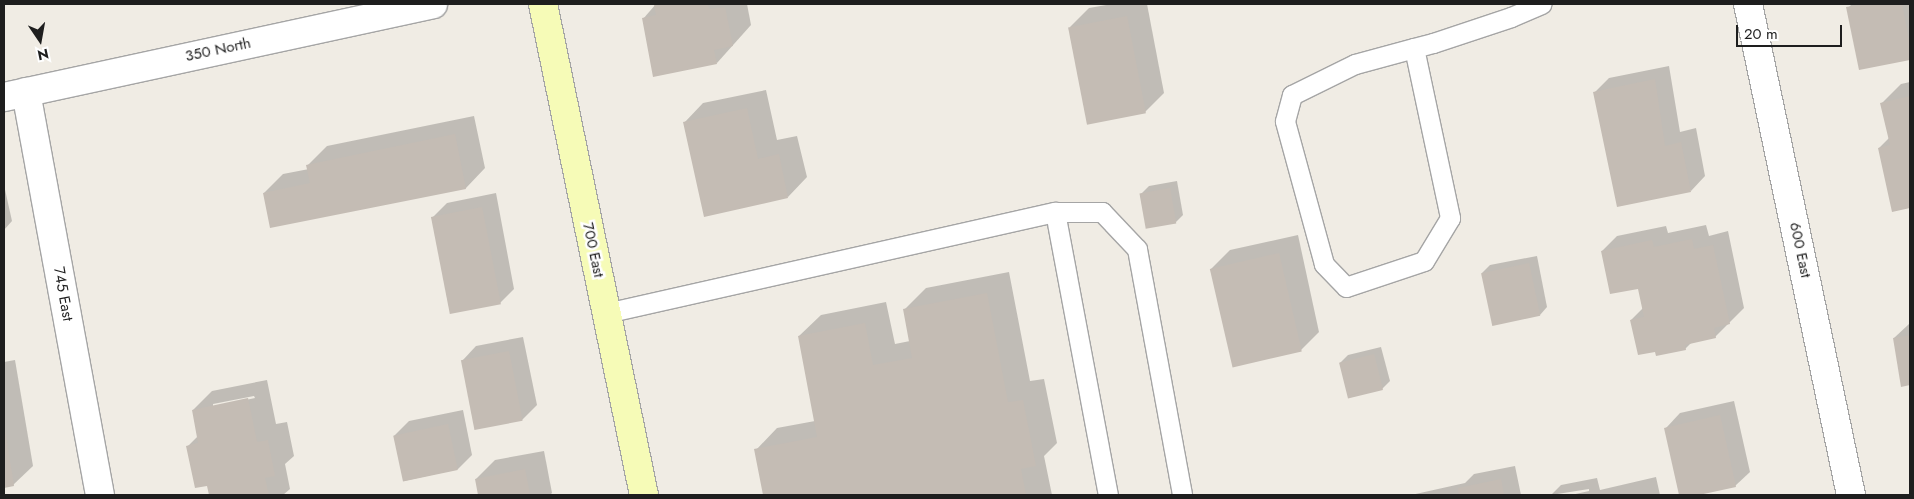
<!DOCTYPE html>
<style>
body{margin:0}
#map{position:relative;width:1914px;height:499px;overflow:hidden;background:#f0ece4;font-family:Jost,sans-serif}
div>[style]{position:absolute}
.shadow>*{inset:0;background:#0003}
.building>*{inset:0;background:#c4bcb4;transform-origin:0 0}
.roads{filter:drop-shadow(1px 0 #a5a5a5) drop-shadow(-1px 0 #a5a5a5) drop-shadow(0 1px #a5a5a5) drop-shadow(0 -1px #a5a5a5)}
.lane>*{height:19px;margin:-9.5px;padding:0 9.5px;transform-origin:9.5px;border-radius:9.5px;background:#fff}
.street>*{height:28px;margin:-14px;padding:0 14px;transform-origin:14px;border-radius:14px;background:#fff}
.secondary>*{height:28px;margin:-14px;padding:0 14px;transform-origin:14px;border-radius:14px;background:#f6fbb7}
span{translate:-50% -50%;white-space:nowrap;text-align:center;line-height:1.15;-webkit-text-stroke:5px #fff;paint-order:stroke}
.street-label{font-size:15px;color:#1e1e1e}
.frame{position:absolute;inset:0;border:5px solid #1e1e1e;pointer-events:none}
.north{position:absolute;left:15px;top:15px;width:50px;height:50px;-webkit-text-stroke:4px #fff;paint-order:stroke;rotate:168deg;font-size:14px;font-weight:700;line-height:20px;text-align:center;color:#1e1e1e}
.north::after{content:'';display:block;margin:auto;width:18px;height:22px;background:#1e1e1e;clip-path:polygon(50% 0,100% 100%,50% 72%,0 100%)}
.scale{position:absolute;left:1736px;top:25px;width:106px;height:22px;box-sizing:border-box;border:2px solid #1e1e1e;border-top:0;padding-left:6px;font-size:15px;line-height:18px;white-space:nowrap;color:#1e1e1e;-webkit-text-stroke:4px #fff;paint-order:stroke}
</style>
<div id="map">
<div class="shadow">
<div style="clip-path:polygon(656px 4px,747px 4px,751px 25px,717px 63px,643px 19px)"></div>
<div style="clip-path:polygon(1112px 4px,1147px 4px,1164px 93px,1145px 112px,1070px 27px,1089px 8px)"></div>
<div style="clip-path:polygon(1852px 4px,1910px 4px,1910px 59px,1860px 69px,1848px 8px)"></div>
<div style="clip-path:polygon(1669px 66px,1680px 132px,1696px 128px,1705px 176px,1691px 191px,1595px 92px,1609px 78px)"></div>
<div style="clip-path:polygon(1910px 82px,1910px 206px,1893px 210px,1879px 148px,1889px 138px,1882px 103px,1901px 84px)"></div>
<div style="clip-path:polygon(766px 90px,777px 140px,797px 136px,807px 177px,788px 197px,684px 123px,703px 103px)"></div>
<div style="clip-path:polygon(474px 116px,485px 168px,466px 188px,264px 193px,283px 174px,309px 169px,308px 165px,327px 146px)"></div>
<div style="clip-path:polygon(1177px 181px,1183px 215px,1176px 222px,1141px 194px,1149px 186px)"></div>
<div style="clip-path:polygon(4px 185px,12px 221px,4px 230px)"></div>
<div style="clip-path:polygon(496px 193px,514px 289px,500px 303px,433px 217px,447px 203px)"></div>
<div style="clip-path:polygon(1706px 225px,1709px 236px,1728px 231px,1744px 308px,1715px 337px,1692px 342px,1685px 349px,1656px 350px,1631px 320px,1643px 308px,1639px 287px,1602px 251px,1617px 236px,1666px 226px,1668px 233px)"></div>
<div style="clip-path:polygon(1298px 235px,1319px 332px,1300px 351px,1211px 269px,1230px 250px)"></div>
<div style="clip-path:polygon(1537px 256px,1547px 307px,1540px 315px,1482px 273px,1490px 265px)"></div>
<div style="clip-path:polygon(1009px 272px,1030px 381px,1044px 379px,1057px 443px,1044px 456px,1052px 495px,765px 495px,756px 450px,777px 428px,815px 421px,799px 336px,821px 315px,886px 302px,895px 344px,910px 341px,904px 310px,926px 288px)"></div>
<div style="clip-path:polygon(1909px 324px,1910px 324px,1910px 384px,1902px 385px,1894px 338px)"></div>
<div style="clip-path:polygon(523px 337px,537px 405px,522px 420px,462px 361px,476px 346px)"></div>
<div style="clip-path:polygon(1381px 347px,1390px 381px,1382px 389px,1340px 363px,1348px 355px)"></div>
<div style="clip-path:polygon(15px 360px,33px 466px,13px 485px,4px 487px,4px 362px)"></div>
<div style="clip-path:polygon(evenodd,267px 380px,276px 424px,287px 422px,294px 456px,285px 464px,290px 489px,283px 495px,210px 495px,208px 484px,188px 446px,198px 436px,193px 410px,212px 391px,267px 380px,254px 396px,255px 398px,213px 407px,213px 404px,254px 396px)"></div>
<div style="clip-path:polygon(1734px 401px,1750px 472px,1735px 486px,1693px 495px,1681px 495px,1666px 428px,1680px 413px)"></div>
<div style="clip-path:polygon(463px 410px,472px 455px,458px 469px,404px 481px,394px 436px,409px 421px)"></div>
<div style="clip-path:polygon(544px 451px,552px 493px,550px 495px,479px 495px,476px 479px,495px 460px)"></div>
<div style="clip-path:polygon(1515px 466px,1521px 495px,1411px 495px,1465px 483px,1474px 474px)"></div>
<div style="clip-path:polygon(1656px 477px,1660px 495px,1571px 495px,1589px 491px,1589px 489px,1551px 495px,1561px 485px,1597px 478px,1600px 490px)"></div>
</div>
<div class="building">
<div style="clip-path:polygon(654px 4px,708px 4px,709px 9px,725px 7px,733px 46px,714px 50px,717px 64px,653px 77px,642px 18px,656px 15px)"></div>
<div style="clip-path:polygon(1864px 4px,1902px 4px,1910px 46px,1910px 60px,1859px 70px,1846px 7px)"></div>
<div style="left:1127px;top:16px;width:99px;height:60px;rotate:79deg"></div>
<div style="clip-path:polygon(1655px 79px,1665px 146px,1681px 142px,1691px 192px,1617px 207px,1593px 92px)"></div>
<div style="clip-path:polygon(1910px 96px,1910px 208px,1892px 212px,1878px 148px,1890px 145px,1880px 103px)"></div>
<div style="clip-path:polygon(747px 108px,758px 159px,779px 154px,788px 198px,704px 217px,683px 122px)"></div>
<div style="clip-path:polygon(455px 134px,466px 189px,270px 228px,263px 193px,310px 183px,306px 165px)"></div>
<div style="left:1170px;top:188px;width:36px;height:31px;rotate:80deg"></div>
<div style="left:482px;top:207px;width:99px;height:52px;rotate:79deg"></div>
<div style="clip-path:polygon(1692px 239px,1694px 249px,1713px 245px,1730px 324px,1714px 328px,1716px 338px,1685px 345px,1686px 350px,1656px 356px,1655px 352px,1638px 355px,1630px 320px,1644px 317px,1638px 289px,1610px 294px,1601px 251px,1652px 240px,1654px 247px)"></div>
<div style="left:1279px;top:253px;width:101px;height:71px;rotate:77deg"></div>
<div style="left:1529px;top:263px;width:54px;height:49px;rotate:78deg"></div>
<div style="clip-path:polygon(987px 293px,1008px 402px,1023px 400px,1036px 466px,1021px 469px,1026px 495px,763px 495px,754px 449px,817px 437px,798px 336px,865px 323px,873px 365px,912px 358px,903px 309px)"></div>
<div style="clip-path:polygon(1910px 335px,1910px 385px,1901px 387px,1893px 338px)"></div>
<div style="left:509px;top:351px;width:71px;height:49px;rotate:79deg"></div>
<div style="left:1374px;top:354px;width:37px;height:36px;rotate:76deg"></div>
<div style="clip-path:polygon(248px 398px,257px 442px,268px 440px,275px 476px,265px 478px,269px 495px,209px 495px,207px 486px,195px 488px,186px 446px,198px 443px,192px 410px)"></div>
<div style="clip-path:polygon(1720px 415px,1736px 487px,1699px 495px,1679px 495px,1664px 428px)"></div>
<div style="clip-path:polygon(4px 424px,14px 486px,4px 488px)"></div>
<div style="left:448px;top:424px;width:47px;height:56px;rotate:78deg"></div>
<div style="clip-path:polygon(525px 469px,530px 495px,478px 495px,475px 479px)"></div>
<div style="clip-path:polygon(1501px 479px,1504px 495px,1459px 495px,1458px 488px)"></div>
</div>
<div class="roads">
<div class="lane">
<div style="left:1414px;top:48px;width:174px;rotate:78deg"></div>
<div style="left:1450px;top:218px;width:50px;rotate:121.2deg"></div>
<div style="left:1424px;top:261px;width:82px;rotate:161.6deg"></div>
<div style="left:1346px;top:287px;width:32px;rotate:-134deg"></div>
<div style="left:1324px;top:264px;width:148px;rotate:-105.3deg"></div>
<div style="left:1285px;top:121px;width:27px;rotate:-75deg"></div>
<div style="left:1292px;top:95px;width:70px;rotate:-26.2deg"></div>
<div style="left:1355px;top:64px;width:61px;rotate:-15.2deg"></div>
<div style="left:1414px;top:48px;width:20px;rotate:-15deg"></div>
<div style="left:1433px;top:43px;width:82px;rotate:-18.4deg"></div>
<div style="left:1511px;top:17px;width:33px;rotate:-23deg"></div>
<div style="left:1055px;top:212px;width:288px;rotate:79.4deg"></div>
<div style="left:606px;top:313px;width:460px;rotate:-12.7deg"></div>
<div style="left:1055px;top:212px;width:47px"></div>
<div style="left:1102px;top:212px;width:51px;rotate:46.6deg"></div>
<div style="left:1137px;top:249px;width:250px;rotate:79.6deg"></div>
</div>
<div class="street">
<div style="left:1748px;top:4px;width:502px;rotate:78.15deg"></div>
<div style="left:26px;top:92px;width:410px;rotate:79.6deg"></div>
<div style="left:4px;top:97px;width:439px;rotate:-12.2deg"></div>
</div>
<div class="secondary">
<div style="left:543px;top:4px;width:501px;rotate:78.38deg"></div>
</div>
</div>
<div class="street-label">
<span style="left:218px;top:50px;rotate:-12deg">350 North</span>
<span style="left:593px;top:250px;rotate:78deg">700 East</span>
<span style="left:1800px;top:250px;rotate:78deg">600 East</span>
<span style="left:63px;top:294px;rotate:80deg">745 East</span>
</div>
<div class="frame"></div>
<div class="north">N</div>
<div class="scale">20 m</div>
</div>
